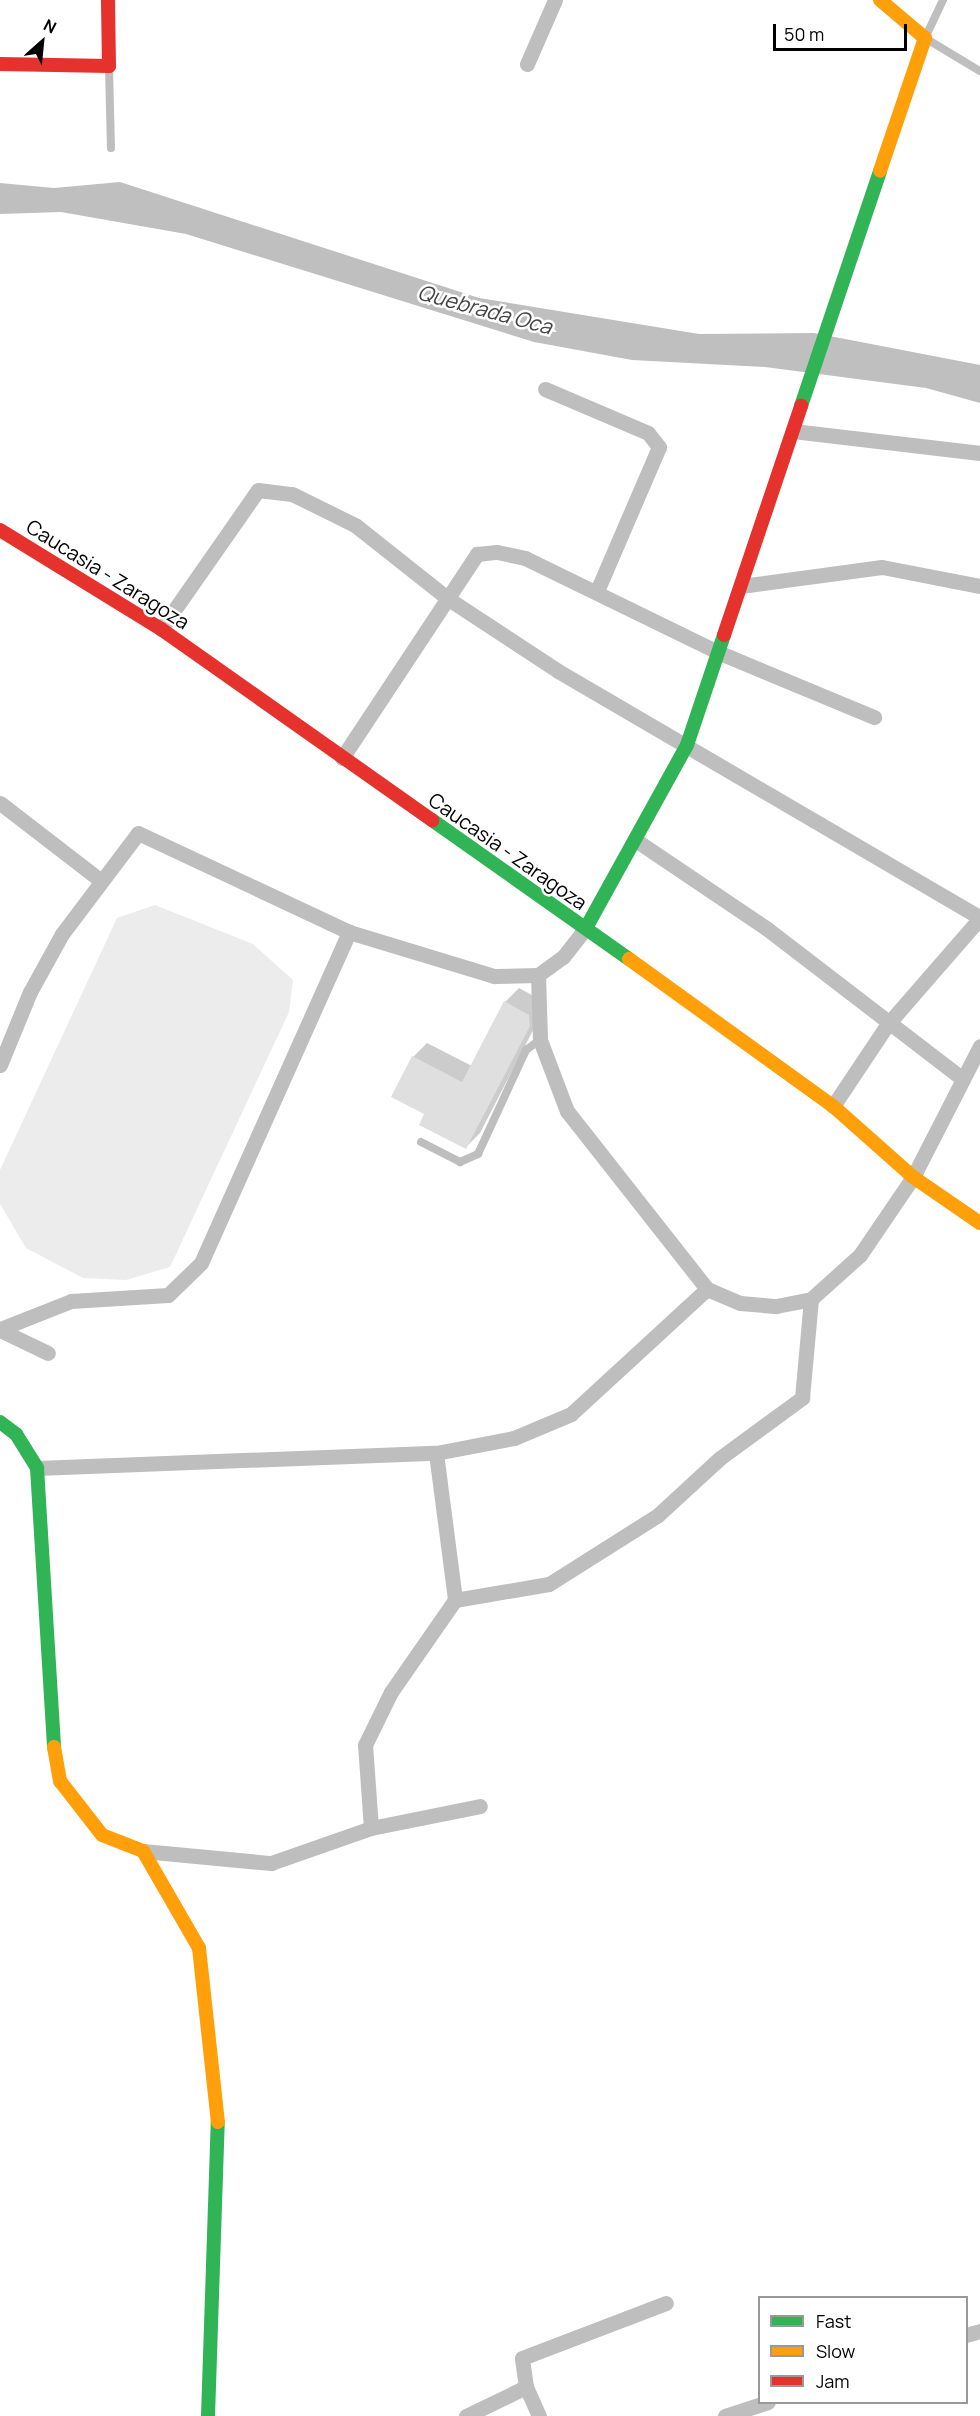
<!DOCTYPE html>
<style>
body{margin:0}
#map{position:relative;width:980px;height:2416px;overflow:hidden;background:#fff;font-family:Manrope,sans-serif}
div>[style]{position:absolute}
.green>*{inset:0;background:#ececec}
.water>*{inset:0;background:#bfbfbf}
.shadow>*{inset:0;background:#0003}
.building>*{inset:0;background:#dfdfdf}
.lane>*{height:8px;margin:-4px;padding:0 4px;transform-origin:4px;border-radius:4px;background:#bebebe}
.street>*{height:15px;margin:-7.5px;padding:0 7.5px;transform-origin:7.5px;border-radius:7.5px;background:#bebebe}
.fast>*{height:14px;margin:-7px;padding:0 7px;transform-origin:7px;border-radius:7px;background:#30b455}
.slow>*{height:14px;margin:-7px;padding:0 7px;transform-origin:7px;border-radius:7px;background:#ff9f0a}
.jam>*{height:14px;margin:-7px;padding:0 7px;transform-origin:7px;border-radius:7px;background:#e5322d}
span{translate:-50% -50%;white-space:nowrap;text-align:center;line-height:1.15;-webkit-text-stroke:5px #fff;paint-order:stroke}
.street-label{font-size:20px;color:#000}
.water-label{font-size:21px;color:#444;font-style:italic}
.legend{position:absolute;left:758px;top:2296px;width:210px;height:108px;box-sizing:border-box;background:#fff;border:2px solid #999;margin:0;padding:8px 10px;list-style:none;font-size:18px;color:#000}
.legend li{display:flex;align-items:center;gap:12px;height:30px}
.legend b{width:30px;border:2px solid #999}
.north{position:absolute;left:12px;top:12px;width:60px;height:60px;-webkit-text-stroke:4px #fff;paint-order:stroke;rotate:27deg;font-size:16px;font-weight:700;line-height:24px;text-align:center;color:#000}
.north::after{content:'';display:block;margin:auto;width:21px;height:27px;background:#000;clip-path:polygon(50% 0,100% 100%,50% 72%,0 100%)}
.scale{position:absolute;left:773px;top:24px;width:134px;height:27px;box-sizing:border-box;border:3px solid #000;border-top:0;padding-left:8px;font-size:18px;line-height:21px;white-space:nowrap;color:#000;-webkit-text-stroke:4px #fff;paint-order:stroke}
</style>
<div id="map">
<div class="green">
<div style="clip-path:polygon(155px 905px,253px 944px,293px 980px,289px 1012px,170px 1267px,126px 1280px,83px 1278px,26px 1248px,0 1204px,0 1170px,117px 918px)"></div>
</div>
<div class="water">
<div style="clip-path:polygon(120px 182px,479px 298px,699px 334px,814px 333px,980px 365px,980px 403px,926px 388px,765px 367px,632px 360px,534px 342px,186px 234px,61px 212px,0 214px,0 183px,54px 188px)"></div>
</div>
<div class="shadow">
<div style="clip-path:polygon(519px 988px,543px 1001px,543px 1011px,480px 1133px,466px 1147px,426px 1114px,413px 1057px,427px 1043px,472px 1066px,505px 1002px)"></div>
</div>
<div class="building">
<div style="clip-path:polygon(504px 1001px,529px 1015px,530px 1026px,466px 1149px,419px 1125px,424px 1114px,391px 1097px,412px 1056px,462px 1082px)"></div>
</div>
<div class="lane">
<div style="left:943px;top:0;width:42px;rotate:115.3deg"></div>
<div style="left:925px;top:38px;width:64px;rotate:31deg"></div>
<div style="left:109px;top:68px;width:80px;rotate:88.6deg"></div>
<div style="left:421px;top:1142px;width:44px;rotate:27.1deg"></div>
<div style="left:460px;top:1162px;width:20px;rotate:-24deg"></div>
<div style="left:478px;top:1154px;width:115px;rotate:-65.2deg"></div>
<div style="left:526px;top:1050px;width:17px;rotate:-36deg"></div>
</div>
<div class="street">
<div style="left:527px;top:64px;width:70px;rotate:-66.4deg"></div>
<div style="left:545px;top:389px;width:112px;rotate:23.1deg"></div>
<div style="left:648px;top:433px;width:18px;rotate:52deg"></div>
<div style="left:659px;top:447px;width:157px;rotate:113.3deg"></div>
<div style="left:793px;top:431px;width:188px;rotate:6.7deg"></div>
<div style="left:741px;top:586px;width:142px;rotate:-7.7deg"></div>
<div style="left:882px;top:567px;width:100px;rotate:11deg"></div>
<div style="left:161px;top:629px;width:169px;rotate:-55.1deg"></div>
<div style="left:258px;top:490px;width:34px;rotate:7deg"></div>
<div style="left:292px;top:494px;width:70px;rotate:26.2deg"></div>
<div style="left:355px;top:525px;width:117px;rotate:38.4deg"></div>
<div style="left:447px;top:598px;width:133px;rotate:33.3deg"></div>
<div style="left:558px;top:671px;width:489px;rotate:30.3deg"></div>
<div style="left:342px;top:758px;width:245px;rotate:-56.5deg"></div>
<div style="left:477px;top:554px;width:20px;rotate:-6deg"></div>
<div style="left:497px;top:552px;width:29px;rotate:12deg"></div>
<div style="left:525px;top:558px;width:217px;rotate:26deg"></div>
<div style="left:720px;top:653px;width:167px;rotate:22.6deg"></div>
<div style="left:0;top:803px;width:126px;rotate:37.6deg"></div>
<div style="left:637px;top:841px;width:156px;rotate:34deg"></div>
<div style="left:766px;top:928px;width:248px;rotate:37.5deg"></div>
<div style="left:538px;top:975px;width:65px;rotate:88.2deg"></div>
<div style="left:540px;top:1040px;width:76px;rotate:69.2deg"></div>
<div style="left:567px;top:1111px;width:226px;rotate:51.8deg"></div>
<div style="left:707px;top:1289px;width:36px;rotate:23deg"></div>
<div style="left:740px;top:1303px;width:36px;rotate:5deg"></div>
<div style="left:776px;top:1306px;width:36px;rotate:-11deg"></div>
<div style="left:811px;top:1299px;width:66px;rotate:-41.9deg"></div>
<div style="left:860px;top:1255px;width:94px;rotate:-55.8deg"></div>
<div style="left:913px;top:1177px;width:147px;rotate:-62.9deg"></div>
<div style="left:0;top:1065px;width:79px;rotate:-67.7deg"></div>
<div style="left:30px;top:992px;width:66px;rotate:-61.1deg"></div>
<div style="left:62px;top:934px;width:126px;rotate:-53deg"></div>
<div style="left:138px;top:833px;width:233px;rotate:25.1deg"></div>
<div style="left:349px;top:932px;width:152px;rotate:16.9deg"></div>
<div style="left:494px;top:976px;width:44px;rotate:-1.3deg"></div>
<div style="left:538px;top:975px;width:31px;rotate:-36deg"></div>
<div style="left:563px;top:957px;width:37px;rotate:-52deg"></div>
<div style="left:833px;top:1106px;width:97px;rotate:-56.3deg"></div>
<div style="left:887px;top:1025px;width:142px;rotate:-49deg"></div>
<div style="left:0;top:1329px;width:76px;rotate:-21.5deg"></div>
<div style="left:71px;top:1301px;width:97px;rotate:-3.5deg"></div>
<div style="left:168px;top:1295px;width:46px;rotate:-44.1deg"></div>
<div style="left:201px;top:1263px;width:363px;rotate:-65.9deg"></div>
<div style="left:0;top:1330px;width:53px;rotate:25.6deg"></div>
<div style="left:436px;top:1453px;width:148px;rotate:82.6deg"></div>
<div style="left:37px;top:1468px;width:399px;rotate:-2.2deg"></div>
<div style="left:436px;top:1453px;width:79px;rotate:-10.9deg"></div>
<div style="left:514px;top:1438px;width:62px;rotate:-22.8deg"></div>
<div style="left:571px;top:1414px;width:185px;rotate:-42.6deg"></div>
<div style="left:371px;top:1828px;width:83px;rotate:-94.1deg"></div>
<div style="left:365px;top:1745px;width:59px;rotate:-63.9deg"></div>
<div style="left:391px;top:1692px;width:112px;rotate:-55.2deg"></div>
<div style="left:455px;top:1600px;width:95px;rotate:-9.7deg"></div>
<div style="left:549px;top:1584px;width:129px;rotate:-32.3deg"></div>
<div style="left:658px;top:1515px;width:84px;rotate:-42.6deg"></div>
<div style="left:720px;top:1458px;width:102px;rotate:-36.2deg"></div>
<div style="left:802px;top:1398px;width:99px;rotate:-84.8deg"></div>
<div style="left:143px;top:1851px;width:129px;rotate:5.4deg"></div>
<div style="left:271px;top:1863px;width:106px;rotate:-19.3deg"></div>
<div style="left:371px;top:1828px;width:111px;rotate:-11.4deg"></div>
<div style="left:966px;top:2335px;width:15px;rotate:-16deg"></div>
<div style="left:466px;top:2416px;width:67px;rotate:-25.8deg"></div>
<div style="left:539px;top:2416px;width:32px;rotate:-114deg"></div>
<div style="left:526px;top:2387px;width:29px;rotate:-98deg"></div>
<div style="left:522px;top:2358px;width:154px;rotate:-20.9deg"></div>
<div style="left:725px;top:2416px;width:45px;rotate:-18deg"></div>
</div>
<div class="fast">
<div style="left:801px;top:406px;width:248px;rotate:-71.4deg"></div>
<div style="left:432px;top:820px;width:241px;rotate:35.2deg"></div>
<div style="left:586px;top:928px;width:209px;rotate:-61.1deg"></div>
<div style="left:687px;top:745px;width:116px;rotate:-71.4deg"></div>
<div style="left:0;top:1422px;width:20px;rotate:37deg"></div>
<div style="left:16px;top:1434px;width:40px;rotate:58deg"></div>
<div style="left:37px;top:1468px;width:280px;rotate:86.5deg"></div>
<div style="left:208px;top:2416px;width:294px;rotate:-88.1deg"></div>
</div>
<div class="slow">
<div style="left:880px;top:0;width:59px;rotate:40.2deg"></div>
<div style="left:925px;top:38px;width:140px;rotate:108.7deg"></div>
<div style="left:629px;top:959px;width:251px;rotate:35.8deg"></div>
<div style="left:833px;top:1106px;width:107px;rotate:41.6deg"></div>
<div style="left:913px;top:1177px;width:81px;rotate:34.5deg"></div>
<div style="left:54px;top:1747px;width:35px;rotate:80deg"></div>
<div style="left:60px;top:1781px;width:68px;rotate:52.1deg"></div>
<div style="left:102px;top:1835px;width:44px;rotate:21.3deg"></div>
<div style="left:143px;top:1851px;width:112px;rotate:60deg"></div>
<div style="left:199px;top:1948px;width:175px;rotate:83.8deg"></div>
</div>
<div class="jam">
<div style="left:0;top:64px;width:109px;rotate:1.1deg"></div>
<div style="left:109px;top:66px;width:66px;rotate:-90.9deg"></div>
<div style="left:0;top:530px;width:189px;rotate:31.6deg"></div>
<div style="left:161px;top:629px;width:332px;rotate:35.2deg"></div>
<div style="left:724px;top:635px;width:242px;rotate:-71.4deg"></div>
</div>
<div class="street-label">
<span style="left:108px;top:574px;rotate:32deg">Caucasia - Zaragoza</span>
<span style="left:508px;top:851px;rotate:35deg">Caucasia - Zaragoza</span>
</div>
<div class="water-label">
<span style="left:485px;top:309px;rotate:15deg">Quebrada Oca</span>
</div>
<ul class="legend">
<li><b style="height:8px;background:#30b455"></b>Fast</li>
<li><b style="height:8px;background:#ff9f0a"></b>Slow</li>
<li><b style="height:8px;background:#e5322d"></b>Jam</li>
</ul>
<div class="north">N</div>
<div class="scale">50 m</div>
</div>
